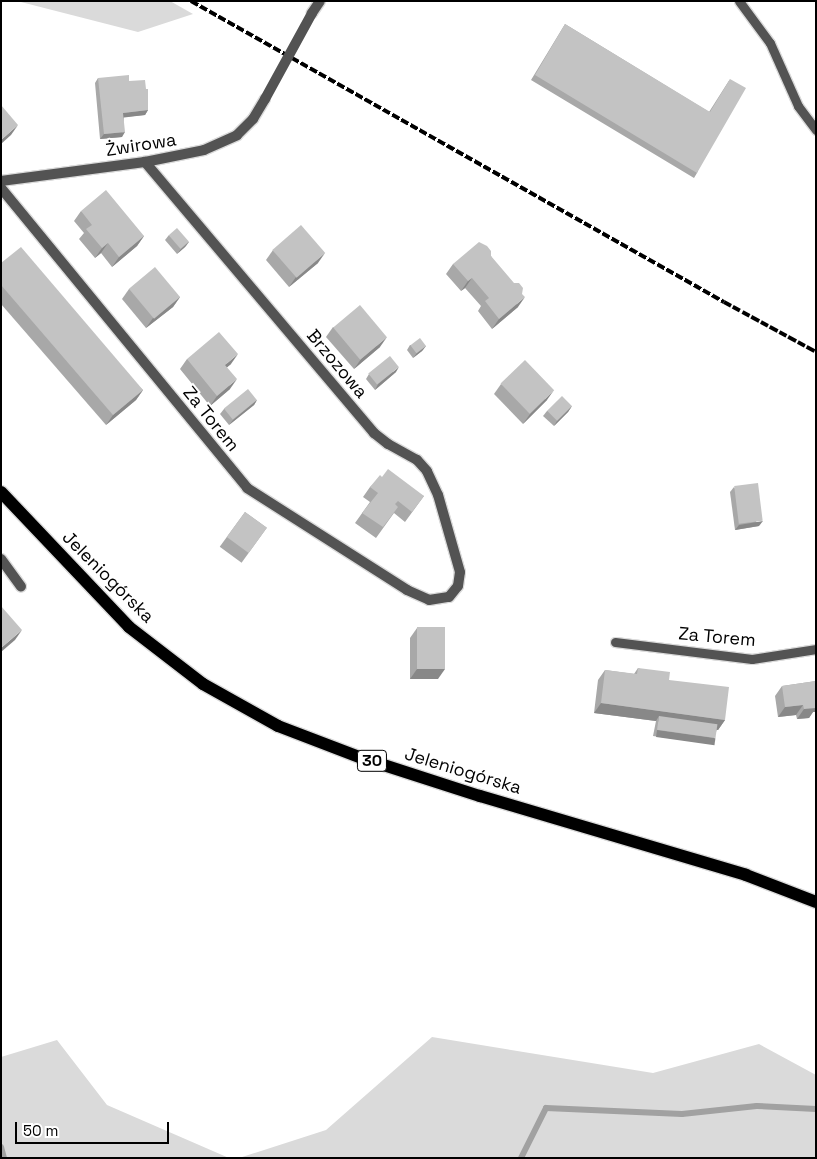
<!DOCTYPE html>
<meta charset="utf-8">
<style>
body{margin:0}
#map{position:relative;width:817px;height:1159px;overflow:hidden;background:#fff;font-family:"Space Grotesk",sans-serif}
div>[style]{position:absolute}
.green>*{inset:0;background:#dadada}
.stream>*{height:6px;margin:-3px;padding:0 3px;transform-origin:3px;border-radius:3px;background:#a1a1a1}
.roads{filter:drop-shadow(1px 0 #dbdbdb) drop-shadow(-1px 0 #dbdbdb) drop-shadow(0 1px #dbdbdb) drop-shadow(0 -1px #dbdbdb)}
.service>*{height:9px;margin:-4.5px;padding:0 4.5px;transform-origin:4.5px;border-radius:4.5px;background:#535353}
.minor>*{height:10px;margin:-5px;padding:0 5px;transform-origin:5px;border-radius:5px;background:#535353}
.primary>*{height:12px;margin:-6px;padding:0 6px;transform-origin:6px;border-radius:6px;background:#000}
.rail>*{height:4px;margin-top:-2px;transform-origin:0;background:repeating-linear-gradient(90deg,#000 0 8px,transparent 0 10.5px)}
.minor-bridge>*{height:10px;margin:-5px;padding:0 5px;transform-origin:5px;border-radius:5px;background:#535353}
.wall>*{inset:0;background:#a8a8a8;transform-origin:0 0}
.shaded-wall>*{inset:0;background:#888;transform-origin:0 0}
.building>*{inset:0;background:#c3c3c3;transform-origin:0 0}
span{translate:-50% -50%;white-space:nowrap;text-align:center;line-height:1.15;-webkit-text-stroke:4px #fff;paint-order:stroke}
.shield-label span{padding:1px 4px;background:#fff;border:1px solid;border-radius:4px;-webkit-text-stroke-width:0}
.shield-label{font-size:16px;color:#000;font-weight:700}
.street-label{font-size:18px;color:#000}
.frame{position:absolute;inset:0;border:2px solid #000;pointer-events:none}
.scale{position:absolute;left:15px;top:1122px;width:154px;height:22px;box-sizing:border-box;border:2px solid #000;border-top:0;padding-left:6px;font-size:15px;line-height:18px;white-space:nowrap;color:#000;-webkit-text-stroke:4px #fff;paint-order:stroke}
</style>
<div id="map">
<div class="green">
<div style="clip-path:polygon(17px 1px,170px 1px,193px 14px,138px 32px)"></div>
<div style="clip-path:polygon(432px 1037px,653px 1073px,759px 1044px,816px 1075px,816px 1158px,239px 1158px,326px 1130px)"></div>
<div style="clip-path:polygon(57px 1040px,107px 1105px,229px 1158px,1px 1158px,1px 1057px)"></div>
</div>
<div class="stream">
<div style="left:1px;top:1147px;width:11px;rotate:75deg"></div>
<div style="left:521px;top:1158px;width:56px;rotate:-63.4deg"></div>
<div style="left:546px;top:1108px;width:136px;rotate:2.5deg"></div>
<div style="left:682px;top:1114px;width:75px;rotate:-6.1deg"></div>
<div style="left:757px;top:1106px;width:59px;rotate:2.9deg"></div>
</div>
<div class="roads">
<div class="service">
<div style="left:739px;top:1px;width:52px;rotate:53.6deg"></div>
<div style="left:770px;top:43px;width:69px;rotate:66deg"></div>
<div style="left:798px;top:106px;width:30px;rotate:53deg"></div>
<div style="left:615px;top:642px;width:138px;rotate:7.1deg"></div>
<div style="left:752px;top:659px;width:65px;rotate:-8.9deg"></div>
</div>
<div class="minor">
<div style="left:312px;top:13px;width:14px;rotate:-56deg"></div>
<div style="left:1px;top:181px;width:145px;rotate:-7.5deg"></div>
<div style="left:145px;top:162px;width:60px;rotate:-11.5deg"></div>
<div style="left:204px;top:150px;width:36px;rotate:-24deg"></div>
<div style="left:237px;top:135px;width:23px;rotate:-45deg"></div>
<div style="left:253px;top:119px;width:23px;rotate:-59deg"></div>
<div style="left:1px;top:188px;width:388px;rotate:50.6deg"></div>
<div style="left:247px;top:488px;width:190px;rotate:32.5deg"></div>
<div style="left:407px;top:590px;width:24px;rotate:24deg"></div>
<div style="left:429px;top:600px;width:20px;rotate:-9deg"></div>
<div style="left:449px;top:597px;width:14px;rotate:-51deg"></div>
<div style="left:458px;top:586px;width:14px;rotate:-82deg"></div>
<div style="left:460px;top:572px;width:80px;rotate:-105.9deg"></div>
<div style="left:438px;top:495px;width:26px;rotate:-115deg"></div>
<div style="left:427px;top:471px;width:15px;rotate:-132deg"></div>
<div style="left:417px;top:460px;width:33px;rotate:-151deg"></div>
<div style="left:388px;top:444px;width:18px;rotate:-142deg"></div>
<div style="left:374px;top:433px;width:355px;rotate:-130.2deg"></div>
<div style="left:1px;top:559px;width:34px;rotate:54deg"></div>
</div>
<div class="primary">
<div style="left:1px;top:492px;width:186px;rotate:46.5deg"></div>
<div style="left:129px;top:627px;width:93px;rotate:37.6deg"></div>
<div style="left:203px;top:684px;width:86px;rotate:29.2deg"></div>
<div style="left:278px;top:726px;width:90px;rotate:20.9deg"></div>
<div style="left:362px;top:758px;width:124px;rotate:17.9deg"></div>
<div style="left:480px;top:796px;width:277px;rotate:16.5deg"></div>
<div style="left:746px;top:875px;width:75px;rotate:21.1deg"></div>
</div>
</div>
<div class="rail">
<div style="left:191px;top:1px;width:612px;rotate:29.45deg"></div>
<div style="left:724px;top:302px;width:105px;rotate:28.5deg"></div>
</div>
<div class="minor-bridge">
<div style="left:265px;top:99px;width:98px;rotate:-61.3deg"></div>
</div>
<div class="wall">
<div style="clip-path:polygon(565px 24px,709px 112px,730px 79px,697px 173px,694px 178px,531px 80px)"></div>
<div style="clip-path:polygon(98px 78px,129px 81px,148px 110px,145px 115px,124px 117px,122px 137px,100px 139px,95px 83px)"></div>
<div style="clip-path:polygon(81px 211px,144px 236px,137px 246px,112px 267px,101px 253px,95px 258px,79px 239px,84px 233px,74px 221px)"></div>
<div style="clip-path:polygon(169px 235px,189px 242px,185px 247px,177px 254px,165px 240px)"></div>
<div style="clip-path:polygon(273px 250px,318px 263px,289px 287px,266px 260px)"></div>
<div style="clip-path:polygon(491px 256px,518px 307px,492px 329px,478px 311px,481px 306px,465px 288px,461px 291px,446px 274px,453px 264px)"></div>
<div style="clip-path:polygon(1px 263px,143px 390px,136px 400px,106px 425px,1px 304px)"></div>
<div style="clip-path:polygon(129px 289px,180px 297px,173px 307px,146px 328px,122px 299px)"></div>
<div style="clip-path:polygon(333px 327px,380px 347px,354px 369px,326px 337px)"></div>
<div style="clip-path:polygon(410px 345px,426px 346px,422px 351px,413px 358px,407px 350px)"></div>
<div style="clip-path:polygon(187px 359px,231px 364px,227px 367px,230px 389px,210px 406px,180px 369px)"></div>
<div style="clip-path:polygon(396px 372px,375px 390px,366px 379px,369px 374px)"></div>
<div style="clip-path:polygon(501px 384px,547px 400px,523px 424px,494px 394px)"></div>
<div style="clip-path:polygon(257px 400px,254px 405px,229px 425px,220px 414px,224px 409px)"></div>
<div style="clip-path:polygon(572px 406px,568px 412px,554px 426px,543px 416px,547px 411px)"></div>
<div style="clip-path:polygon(382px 477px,424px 496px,405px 522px,394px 513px,376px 538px,355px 523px,370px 502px,363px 497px,370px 487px)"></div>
<div style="clip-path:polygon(734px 487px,759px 526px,735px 530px,730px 492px)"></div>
<div style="left:245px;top:512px;width:27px;height:43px;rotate:36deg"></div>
<div style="clip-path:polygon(417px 628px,438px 679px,410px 679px,410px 638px)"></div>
<div style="clip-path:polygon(638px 668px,669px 680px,725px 720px,718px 730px,717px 729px,712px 744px,653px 736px,656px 721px,594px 713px,598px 680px,605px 670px,634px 674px)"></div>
<div style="clip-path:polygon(816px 681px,816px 712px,813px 712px,809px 718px,797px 719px,796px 715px,778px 717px,775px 696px,782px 686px)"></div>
</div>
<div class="shaded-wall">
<div style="clip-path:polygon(148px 110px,145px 115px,120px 118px,123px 113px)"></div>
<div style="clip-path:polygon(18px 125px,11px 135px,1px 144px,1px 140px)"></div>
<div style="clip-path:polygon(125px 132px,122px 137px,100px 139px,104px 134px)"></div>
<div style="clip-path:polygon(144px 236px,137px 246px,112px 267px,119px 257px)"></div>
<div style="clip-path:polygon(189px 242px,185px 247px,177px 254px,181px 249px)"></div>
<div style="clip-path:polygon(108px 243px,101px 253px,95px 258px,102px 248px)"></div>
<div style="clip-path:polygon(325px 253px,318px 263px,289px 287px,296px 277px)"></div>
<div style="clip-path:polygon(472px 278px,465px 288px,461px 291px,468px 281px)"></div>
<div style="clip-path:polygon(180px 297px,173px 307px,146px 328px,153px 318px)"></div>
<div style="clip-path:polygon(525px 297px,518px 307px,492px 329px,499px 319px)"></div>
<div style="clip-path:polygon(387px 337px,380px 347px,354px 369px,361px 359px)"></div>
<div style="clip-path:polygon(426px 346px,422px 351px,413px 358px,417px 353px)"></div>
<div style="clip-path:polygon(238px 354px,231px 364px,218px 375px,225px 365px)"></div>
<div style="clip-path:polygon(399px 367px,396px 372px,375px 390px,378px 384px)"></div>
<div style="clip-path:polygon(237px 379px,230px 389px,210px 406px,217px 396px)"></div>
<div style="clip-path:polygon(143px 390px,136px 400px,106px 425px,113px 415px)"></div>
<div style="clip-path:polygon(554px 390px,547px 400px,523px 424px,530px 414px)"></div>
<div style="clip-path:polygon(257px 400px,254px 405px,229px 425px,233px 420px)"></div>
<div style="clip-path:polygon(572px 406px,568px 412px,554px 426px,557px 421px)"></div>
<div style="clip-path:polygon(763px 521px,759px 526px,735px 530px,739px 525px)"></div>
<div style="clip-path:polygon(22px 630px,15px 640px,1px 652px,1px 648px)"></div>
<div style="clip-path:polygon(417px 669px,445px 669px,438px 679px,410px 679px)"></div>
<div style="clip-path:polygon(601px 703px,725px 720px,718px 730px,658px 722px,659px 716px,656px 721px,594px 713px)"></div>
<div style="clip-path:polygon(816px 703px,816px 712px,813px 712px,809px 718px,797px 719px,804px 709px)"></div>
<div style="clip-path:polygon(803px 705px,796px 715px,778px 717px,785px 707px)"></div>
<div style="left:657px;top:730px;width:59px;height:7px;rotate:8deg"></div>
</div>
<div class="building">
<div style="clip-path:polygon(565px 24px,710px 112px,730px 79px,746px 88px,697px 173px,535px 75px)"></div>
<div style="clip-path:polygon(129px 75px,129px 81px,145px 80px,146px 89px,148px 89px,148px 110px,123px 113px,125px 132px,104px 134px,98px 78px)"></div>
<div style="clip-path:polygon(1px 105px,18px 125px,1px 140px)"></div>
<div style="clip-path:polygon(106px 190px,144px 236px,119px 257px,108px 243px,102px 248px,86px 229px,92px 225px,81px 211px)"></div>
<div style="left:301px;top:225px;width:37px;height:38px;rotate:49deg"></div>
<div style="left:177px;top:228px;width:18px;height:11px;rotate:49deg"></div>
<div style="clip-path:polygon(479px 242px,487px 246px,491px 251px,491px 256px,514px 283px,519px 283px,523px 288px,522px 294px,525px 297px,499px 319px,485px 301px,489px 298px,472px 278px,468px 281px,453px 264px)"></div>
<div style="clip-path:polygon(21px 247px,143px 390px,113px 415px,1px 285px,1px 263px)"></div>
<div style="left:155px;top:267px;width:39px;height:34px;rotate:50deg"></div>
<div style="left:360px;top:305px;width:42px;height:35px;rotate:50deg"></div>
<div style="clip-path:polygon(219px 332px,238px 354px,225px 365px,237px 379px,217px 396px,187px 359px)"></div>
<div style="left:420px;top:338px;width:10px;height:12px;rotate:53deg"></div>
<div style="left:390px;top:356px;width:14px;height:28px;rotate:51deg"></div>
<div style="left:525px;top:360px;width:42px;height:34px;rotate:46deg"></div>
<div style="left:248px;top:389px;width:14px;height:31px;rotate:51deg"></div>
<div style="left:562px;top:396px;width:14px;height:21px;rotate:45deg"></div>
<div style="clip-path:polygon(388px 469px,424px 496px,412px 512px,398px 501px,395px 504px,398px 507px,383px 527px,362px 513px,378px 493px,370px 487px,380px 475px,382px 477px)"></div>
<div style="left:758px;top:483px;width:38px;height:24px;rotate:83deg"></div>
<div style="left:245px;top:512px;width:27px;height:31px;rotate:36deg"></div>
<div style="clip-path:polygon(1px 606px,22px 630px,1px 648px)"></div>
<div style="left:445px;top:627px;width:42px;height:28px;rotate:90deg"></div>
<div style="clip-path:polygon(638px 668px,670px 672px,669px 680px,729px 687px,725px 720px,601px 703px,605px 670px,637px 674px)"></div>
<div style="clip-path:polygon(816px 681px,816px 708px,804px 709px,803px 705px,785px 707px,782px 686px)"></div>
<div style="left:659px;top:716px;width:59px;height:14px;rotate:8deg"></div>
</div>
<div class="shield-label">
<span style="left:372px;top:761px">30</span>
</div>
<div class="street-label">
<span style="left:141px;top:145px;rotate:-9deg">Żwirowa</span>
<span style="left:337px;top:364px;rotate:50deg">Brzozowa</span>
<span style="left:211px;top:419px;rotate:51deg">Za Torem</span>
<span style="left:108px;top:577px;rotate:45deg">Jeleniogórska</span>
<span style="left:717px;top:637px;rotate:5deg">Za Torem</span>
<span style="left:463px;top:771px;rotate:17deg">Jeleniogórska</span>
</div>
<div class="frame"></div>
<div class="scale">50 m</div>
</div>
